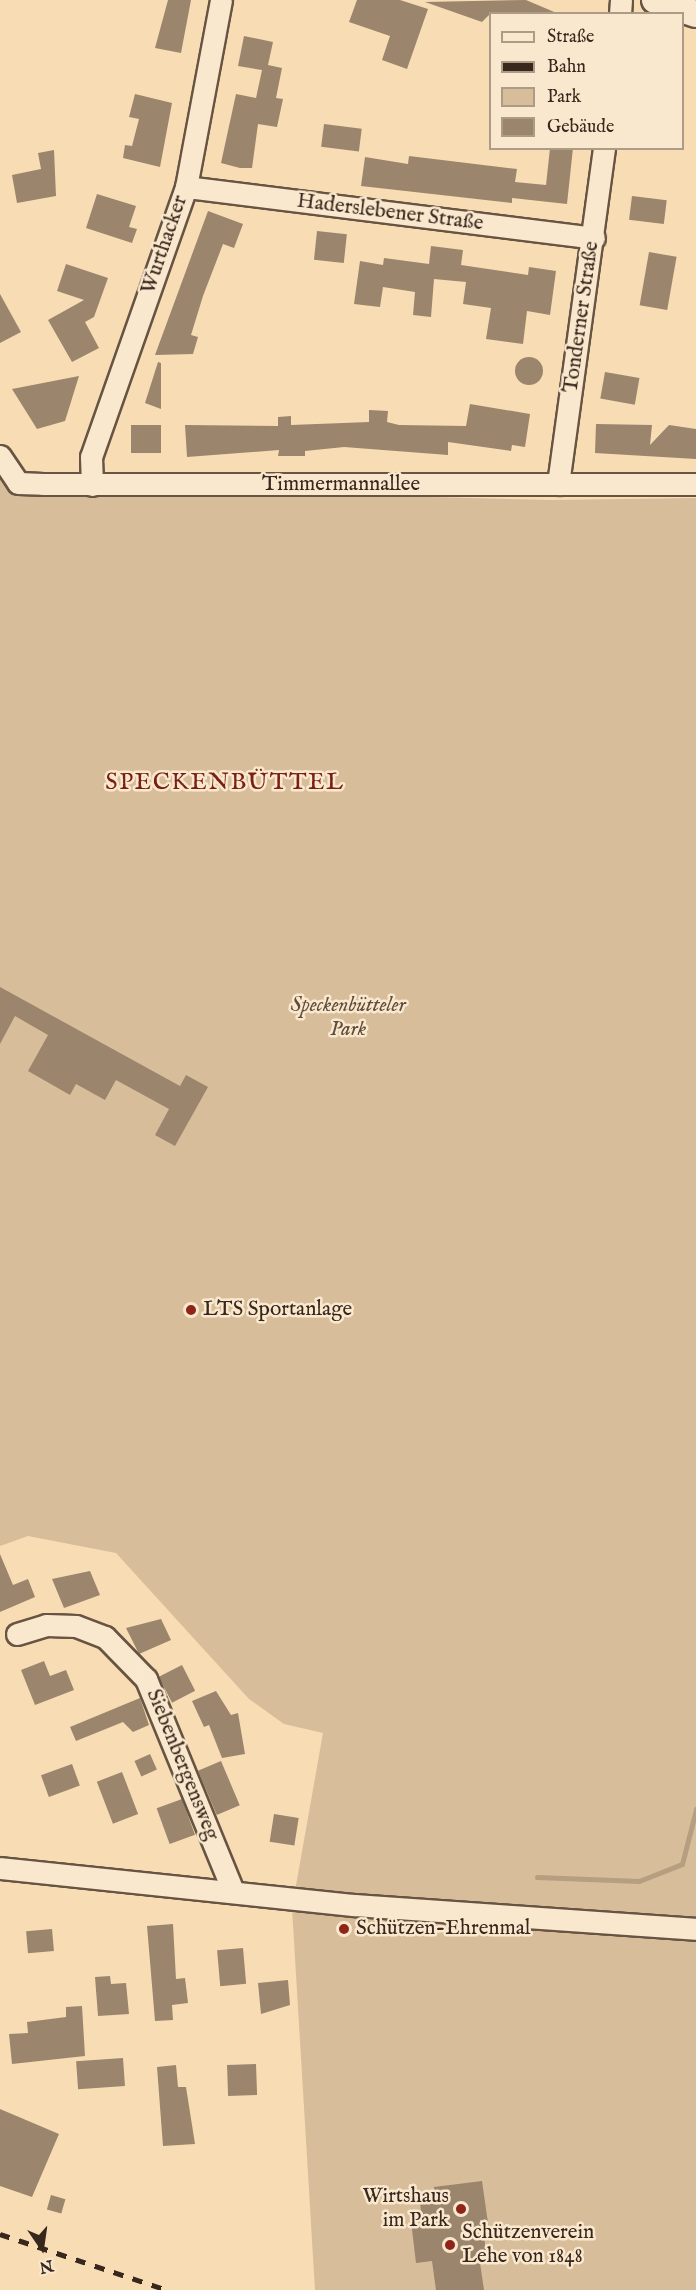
<!DOCTYPE html>
<meta charset="utf-8">
<style>
body{margin:0}
#map{position:relative;width:696px;height:2290px;overflow:hidden;background:#f8dcb4;font-family:"IM FELL English",serif}
div>[style]{position:absolute}
.green>*{inset:0;background:#d7bd9a}
.stream>*{height:5px;margin:-2.5px;padding:0 2.5px;transform-origin:2.5px;border-radius:2.5px;background:#b69e81}
.building>*{inset:0;background:#9b856c;transform-origin:0 0}
.round{border-radius:50%}
.roads{filter:drop-shadow(2px 0 #675443) drop-shadow(-2px 0 #675443) drop-shadow(0 2px #675443) drop-shadow(0 -2px #675443)}
.minor>*{height:21px;margin:-10.5px;padding:0 10.5px;transform-origin:10.5px;border-radius:10.5px;background:#fae8ce}
.tertiary>*{height:26px;margin:-13px;padding:0 13px;transform-origin:13px;border-radius:13px;background:#fae8ce}
.rail>*{height:4.5px;margin-top:-2.25px;transform-origin:0;background:repeating-linear-gradient(90deg,#37271d 0 10px,transparent 0 20px)}
.dots>*{width:16px;height:16px;translate:-50% -50%;box-sizing:border-box;border:3px solid #fae8ce;border-radius:50%}
span{translate:-50% -50%;white-space:nowrap;text-align:center;line-height:1.15;-webkit-text-stroke:5px #fae8ce;paint-order:stroke}
.street-label{font-size:21px;color:#37271d}
.park-label{font-size:21px;color:#5f4c3c;font-style:italic}
.poi-label{font-size:21px;color:#37271d}
.left{translate:0 -50%;text-align:left}
.right{translate:-100% -50%;text-align:right}
.quarter-label{font-size:24px;color:#7a1f14;letter-spacing:1.5px}
.legend{position:absolute;left:489px;top:12px;width:195px;height:138px;box-sizing:border-box;background:#fae8ce;border:2px solid #ac9b87;margin:0;padding:8px 10px;list-style:none;font-size:18px;color:#37271d}
.legend li{display:flex;align-items:center;gap:12px;height:30px}
.legend b{width:30px;border:2px solid #ac9b87}
.north{position:absolute;left:12px;top:2218px;width:60px;height:60px;-webkit-text-stroke:4px #fae8ce;paint-order:stroke;rotate:167deg;font-size:16px;font-weight:700;line-height:24px;text-align:center;color:#37271d}
.north::after{content:'';display:block;margin:auto;width:21px;height:27px;background:#37271d;clip-path:polygon(50% 0,100% 100%,50% 72%,0 100%)}
</style>
<div id="map">
<div class="green">
<div style="clip-path:polygon(0 461px,45px 487px,550px 500px,696px 498px,696px 2290px,315px 2290px,292px 1908px,323px 1733px,284px 1724px,249px 1699px,116px 1553px,28px 1536px,0 1546px)"></div>
</div>
<div class="stream">
<div style="left:537px;top:1877px;width:102px;rotate:2.2deg"></div>
<div style="left:639px;top:1881px;width:46px;rotate:-21.6deg"></div>
<div style="left:682px;top:1864px;width:57px;rotate:-75.7deg"></div>
</div>
<div class="building">
<div style="clip-path:polygon(168px 0,191px 0,181px 53px,155px 48px)"></div>
<div style="clip-path:polygon(357px 0,400px 0,428px 9px,407px 69px,382px 60px,390px 36px,349px 22px)"></div>
<div style="clip-path:polygon(526px 0,559px 14px,490px 14px,482px 22px,425px 2px)"></div>
<div style="clip-path:polygon(244px 36px,273px 42px,268px 65px,282px 68px,276px 98px,283px 99px,277px 127px,258px 124px,252px 168px,240px 168px,221px 163px,236px 94px,256px 98px,262px 70px,238px 66px)"></div>
<div style="clip-path:polygon(135px 94px,172px 103px,160px 167px,123px 158px,125px 145px,132px 146px,139px 119px,129px 117px)"></div>
<div style="left:324px;top:124px;width:38px;height:23px;rotate:7deg"></div>
<div style="clip-path:polygon(550px 148px,573px 148px,567px 204px,512px 198px,512px 203px,361px 186px,365px 157px,408px 164px,409px 156px,517px 169px,515px 182px,546px 185px)"></div>
<div style="clip-path:polygon(54px 150px,56px 196px,17px 203px,12px 175px,41px 169px,38px 153px)"></div>
<div style="clip-path:polygon(97px 194px,136px 206px,129px 227px,137px 229px,132px 243px,86px 228px)"></div>
<div style="left:632px;top:196px;width:35px;height:24px;rotate:7deg"></div>
<div style="clip-path:polygon(208px 211px,243px 224px,234px 248px,223px 244px,203px 296px,191px 335px,198px 337px,193px 354px,155px 355px)"></div>
<div style="left:317px;top:231px;width:30px;height:29px;rotate:6deg"></div>
<div style="clip-path:polygon(431px 246px,463px 250px,461px 265px,528px 275px,529px 267px,556px 271px,550px 315px,527px 311px,523px 344px,486px 339px,491px 308px,463px 304px,466px 282px,434px 279px,431px 317px,413px 315px,415px 292px,383px 287px,380px 307px,354px 304px,360px 261px,383px 265px,384px 258px,429px 264px)"></div>
<div style="left:649px;top:252px;width:28px;height:54px;rotate:10deg"></div>
<div style="clip-path:polygon(66px 264px,108px 278px,94px 317px,85px 322px,99px 348px,72px 362px,48px 320px,84px 300px,57px 291px)"></div>
<div style="clip-path:polygon(0 294px,21px 332px,0 343px)"></div>
<div class="round" style="left:515px;top:357px;width:28px;height:28px"></div>
<div style="clip-path:polygon(158px 362px,161px 363px,161px 409px,145px 403px)"></div>
<div style="left:605px;top:372px;width:35px;height:27px;rotate:10deg"></div>
<div style="clip-path:polygon(79px 376px,65px 421px,37px 429px,12px 389px)"></div>
<div style="clip-path:polygon(470px 404px,530px 414px,525px 447px,512px 445px,511px 451px,448px 442px,448px 455px,344px 447px,305px 451px,305px 456px,278px 456px,279px 450px,187px 457px,185px 425px,278px 426px,278px 417px,291px 416px,291px 425px,369px 422px,369px 410px,388px 411px,387px 422px,399px 425px,466px 426px)"></div>
<div style="clip-path:polygon(596px 424px,652px 425px,650px 445px,669px 425px,696px 429px,696px 459px,595px 453px)"></div>
<div style="left:131px;top:425px;width:30px;height:28px"></div>
<div style="clip-path:polygon(0 987px,180px 1086px,186px 1075px,208px 1087px,175px 1146px,155px 1135px,169px 1109px,116px 1080px,105px 1100px,76px 1084px,70px 1095px,28px 1071px,48px 1035px,15px 1016px,0 1044px)"></div>
<div style="clip-path:polygon(0 1554px,13px 1585px,28px 1579px,35px 1597px,0 1612px)"></div>
<div style="clip-path:polygon(90px 1571px,100px 1595px,64px 1608px,52px 1579px)"></div>
<div style="clip-path:polygon(161px 1619px,171px 1640px,139px 1654px,126px 1628px)"></div>
<div style="clip-path:polygon(44px 1661px,50px 1676px,66px 1670px,74px 1690px,35px 1705px,21px 1670px)"></div>
<div style="left:182px;top:1665px;width:29px;height:26px;rotate:63deg"></div>
<div style="clip-path:polygon(216px 1691px,231px 1715px,238px 1713px,245px 1754px,222px 1758px,209px 1725px,204px 1727px,192px 1701px)"></div>
<div style="clip-path:polygon(140px 1698px,149px 1725px,133px 1732px,123px 1722px,76px 1741px,70px 1727px)"></div>
<div style="left:150px;top:1754px;width:17px;height:17px;rotate:66deg"></div>
<div style="left:221px;top:1761px;width:48px;height:25px;rotate:67deg"></div>
<div style="left:72px;top:1764px;width:23px;height:33px;rotate:70deg"></div>
<div style="left:122px;top:1772px;width:45px;height:27px;rotate:69deg"></div>
<div style="left:182px;top:1799px;width:38px;height:27px;rotate:70deg"></div>
<div style="left:274px;top:1814px;width:25px;height:28px;rotate:9deg"></div>
<div style="clip-path:polygon(173px 1924px,176px 1979px,185px 1978px,188px 2003px,172px 2005px,173px 2020px,155px 2021px,147px 1926px)"></div>
<div style="left:52px;top:1929px;width:22px;height:26px;rotate:85deg"></div>
<div style="left:243px;top:1948px;width:36px;height:26px;rotate:85deg"></div>
<div style="clip-path:polygon(110px 1976px,111px 1984px,126px 1983px,129px 2014px,98px 2016px,95px 1977px)"></div>
<div style="clip-path:polygon(288px 1980px,290px 2005px,261px 2014px,258px 1983px)"></div>
<div style="clip-path:polygon(82px 2006px,85px 2056px,12px 2064px,9px 2034px,28px 2033px,27px 2022px,66px 2017px,66px 2007px)"></div>
<div style="left:123px;top:2058px;width:28px;height:47px;rotate:86deg"></div>
<div style="left:256px;top:2064px;width:31px;height:29px;rotate:88deg"></div>
<div style="clip-path:polygon(176px 2065px,178px 2087px,186px 2087px,195px 2144px,163px 2146px,157px 2067px)"></div>
<div style="clip-path:polygon(0 2109px,59px 2134px,32px 2197px,0 2186px)"></div>
<div style="clip-path:polygon(482px 2181px,489px 2230px,483px 2231px,488px 2262px,480px 2263px,484px 2290px,436px 2290px,432px 2261px,416px 2263px,411px 2221px,422px 2219px,420px 2203px,436px 2201px,434px 2187px)"></div>
<div style="left:51px;top:2195px;width:15px;height:15px;rotate:16deg"></div>
</div>
<div class="roads">
<div class="minor">
<div style="left:620px;top:14px;width:14px;rotate:-86deg"></div>
<div style="left:186px;top:187px;width:411px;rotate:7.1deg"></div>
<div style="left:0;top:456px;width:32px;rotate:56deg"></div>
<div style="left:18px;top:483px;width:25px;rotate:2deg"></div>
<div style="left:43px;top:484px;width:653px"></div>
<div style="left:558px;top:484px;width:339px;rotate:-82.2deg"></div>
<div style="left:92px;top:485px;width:28px;rotate:-92deg"></div>
<div style="left:91px;top:457px;width:286px;rotate:-70.6deg"></div>
<div style="left:186px;top:187px;width:190px;rotate:-79.4deg"></div>
<div style="left:17px;top:1634px;width:30px;rotate:-17deg"></div>
<div style="left:46px;top:1625px;width:30px;rotate:2deg"></div>
<div style="left:76px;top:1626px;width:31px;rotate:21deg"></div>
<div style="left:105px;top:1637px;width:59px;rotate:45.7deg"></div>
<div style="left:146px;top:1679px;width:229px;rotate:67.7deg"></div>
<div style="left:0;top:1868px;width:356px;rotate:6deg"></div>
<div style="left:354px;top:1905px;width:343px;rotate:4deg"></div>
</div>
<div class="tertiary">
<div style="left:655px;top:0;width:43px;rotate:18.9deg"></div>
</div>
</div>
<div class="rail">
<div style="left:0;top:2234px;width:176px;rotate:18.5deg"></div>
</div>
<div class="dots">
<div style="left:191px;top:1310px;background:#8f2418"></div>
<div style="left:344px;top:1929px;background:#8f2418"></div>
<div style="left:461px;top:2209px;background:#8f2418"></div>
<div style="left:450px;top:2245px;background:#8f2418"></div>
</div>
<div class="street-label">
<span style="left:390px;top:213px;rotate:7deg">Haderslebener Straße</span>
<span style="left:165px;top:245px;rotate:-71deg">Wurthacker</span>
<span style="left:582px;top:317px;rotate:-82deg">Tonderner Straße</span>
<span style="left:341px;top:485px">Timmermannallee</span>
<span style="left:182px;top:1765px;rotate:68deg">Siebenbergensweg</span>
</div>
<div class="park-label">
<span style="left:348px;top:1018px">Speckenbütteler<br>Park</span>
</div>
<div class="poi-label">
<span class="left" style="left:203px;top:1310px">LTS Sportanlage</span>
<span class="left" style="left:356px;top:1929px">Schützen-Ehrenmal</span>
<span class="right" style="left:449px;top:2209px">Wirtshaus<br>im Park</span>
<span class="left" style="left:462px;top:2245px">Schützenverein<br>Lehe von 1848</span>
</div>
<div class="quarter-label">
<span style="left:225px;top:783px">SPECKENBÜTTEL</span>
</div>
<ul class="legend">
<li><b style="height:8px;background:#fae8ce"></b>Straße</li>
<li><b style="height:8px;background:#37271d"></b>Bahn</li>
<li><b style="height:16px;background:#d7bd9a"></b>Park</li>
<li><b style="height:16px;background:#9b856c"></b>Gebäude</li>
</ul>
<div class="north">N</div>
</div>
